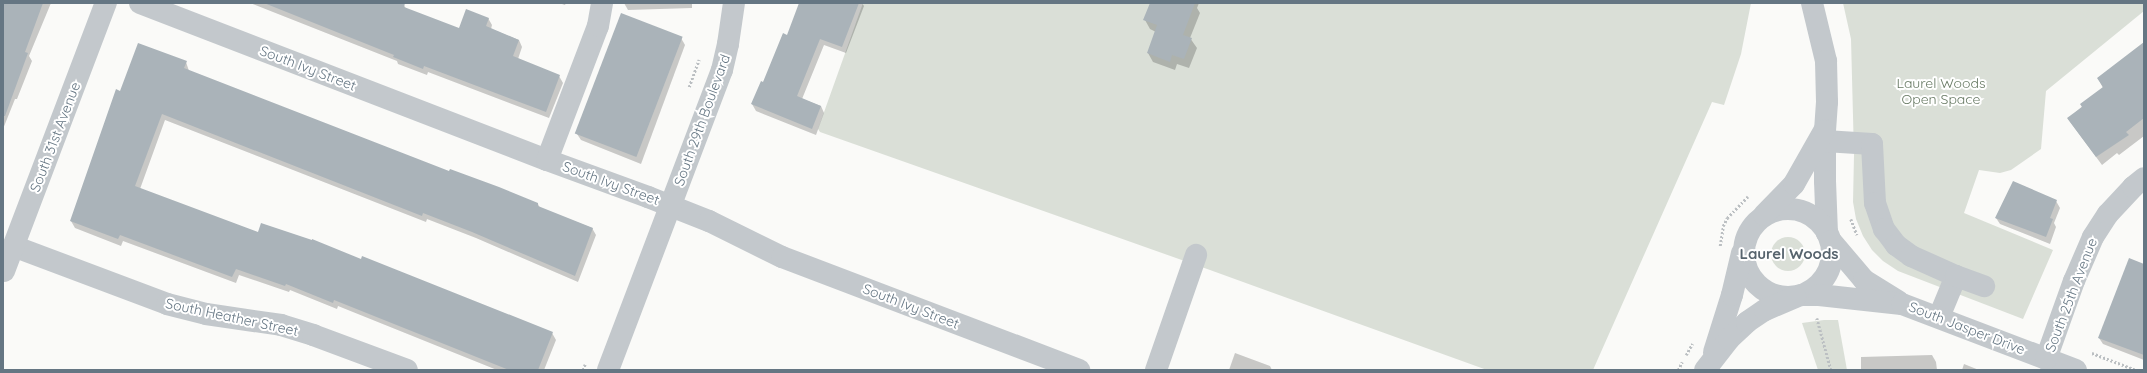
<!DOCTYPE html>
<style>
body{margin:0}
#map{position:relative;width:2147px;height:373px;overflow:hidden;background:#fafaf8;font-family:Quicksand,sans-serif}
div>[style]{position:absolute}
.green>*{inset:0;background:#dadfd7}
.round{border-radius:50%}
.shadow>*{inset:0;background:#0003}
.building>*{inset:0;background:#aab3b9;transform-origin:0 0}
.path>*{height:2.5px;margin-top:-1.25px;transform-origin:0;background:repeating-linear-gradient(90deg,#bbbfc2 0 2px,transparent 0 4px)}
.minor>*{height:22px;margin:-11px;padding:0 11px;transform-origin:11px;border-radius:11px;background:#c3c8cc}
.minor>.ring{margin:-11px;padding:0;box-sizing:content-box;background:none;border:22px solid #c3c8cc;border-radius:50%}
span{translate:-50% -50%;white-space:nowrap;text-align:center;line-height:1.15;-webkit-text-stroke:4px #fff;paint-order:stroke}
.street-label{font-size:14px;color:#657683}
.park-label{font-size:14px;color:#687a64}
.neighbourhood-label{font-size:15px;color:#57646e;font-weight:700}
.frame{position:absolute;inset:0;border:4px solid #657683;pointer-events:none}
</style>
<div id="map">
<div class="green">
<div style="clip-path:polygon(863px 3px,1751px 3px,1741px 54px,1724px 105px,1712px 102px,1593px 370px,1487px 370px,1210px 270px,820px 132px,818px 129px)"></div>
<div style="clip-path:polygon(1843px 3px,2144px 3px,2144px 11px,2046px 91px,2041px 149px,2011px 170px,2000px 173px,1979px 170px,1964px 213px,2053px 250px,2023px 319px,1898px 271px,1883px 261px,1872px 250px,1863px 236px,1856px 219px,1853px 202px,1854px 155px,1851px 39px)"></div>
<div class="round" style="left:1771px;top:237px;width:34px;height:34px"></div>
<div style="clip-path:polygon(1824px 320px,1838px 320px,1847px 370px,1818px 370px,1802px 323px)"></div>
</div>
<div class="shadow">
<div style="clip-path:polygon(3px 3px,51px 3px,29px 56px,32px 61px,17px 99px,15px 99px,3px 129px)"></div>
<div style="clip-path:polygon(250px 3px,398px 3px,404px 5px,406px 9px,459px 30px,488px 18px,492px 25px,491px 29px,519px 40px,522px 47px,518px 59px,559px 76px,563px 83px,549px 118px,428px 72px,427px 75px,398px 64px,397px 61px)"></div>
<div style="clip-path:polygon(559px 3px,566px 3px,565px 5px)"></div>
<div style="clip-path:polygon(692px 3px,692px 8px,628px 10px,624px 3px)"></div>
<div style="clip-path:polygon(801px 3px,862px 3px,864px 6px,846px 53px,824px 45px,802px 99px,821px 106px,824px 113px,816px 135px,756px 111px,752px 104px,788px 36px)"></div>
<div style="clip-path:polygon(1151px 3px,1199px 3px,1197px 8px,1200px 13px,1190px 38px,1197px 48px,1189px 68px,1177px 64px,1175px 70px,1153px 62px,1148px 53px,1156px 32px,1150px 29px,1145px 20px)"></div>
<div style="clip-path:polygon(681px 38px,685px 45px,641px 164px,581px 140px,577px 134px)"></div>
<div style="clip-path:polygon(2144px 43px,2144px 136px,2119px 155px,2117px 153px,2102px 165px,2068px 119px,2103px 88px,2098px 78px)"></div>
<div style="clip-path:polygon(186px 62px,189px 71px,449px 173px,538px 204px,540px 208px,592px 228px,596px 235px,578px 282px,476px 238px,427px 219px,426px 222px,165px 120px,140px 189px,259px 233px,362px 260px,552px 333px,556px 340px,544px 370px,497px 370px,338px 306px,337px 309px,290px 290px,289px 292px,239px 275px,236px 283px,123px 241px,121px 246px,75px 228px,71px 221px,121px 92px)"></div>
<div style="clip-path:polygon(2056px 201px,2060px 208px,2054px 223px,2056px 227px,2050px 244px,2000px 224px,1996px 218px)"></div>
<div style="clip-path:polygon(2144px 265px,2144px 360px,2103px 344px,2099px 338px)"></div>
<div style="clip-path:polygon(1235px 353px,1270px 366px,1272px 370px,1229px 370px)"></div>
<div style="clip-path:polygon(1932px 355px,1936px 362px,1937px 370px,1861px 370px,1861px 357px)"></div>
<div style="clip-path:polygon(1964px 364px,1979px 370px,1962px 370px)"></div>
</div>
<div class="building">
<div style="clip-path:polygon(3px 3px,43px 3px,25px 52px,28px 53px,5px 116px,3px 116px)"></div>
<div style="clip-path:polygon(264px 3px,405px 3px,404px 7px,459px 28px,466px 9px,489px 18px,486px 26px,519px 40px,513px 56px,560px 75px,546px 112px,424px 66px,423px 69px,393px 57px,394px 55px)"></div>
<div style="clip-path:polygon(799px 3px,859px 3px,842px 47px,820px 39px,797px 96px,821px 106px,812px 129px,751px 104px,761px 81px,763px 82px,783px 33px,787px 35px)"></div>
<div style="clip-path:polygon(1150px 3px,1195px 3px,1183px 35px,1192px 38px,1184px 59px,1172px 55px,1170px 62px,1147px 53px,1157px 25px,1143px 20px)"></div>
<div style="left:621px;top:13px;width:66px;height:129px;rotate:21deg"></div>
<div style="clip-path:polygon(2144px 42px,2144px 118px,2126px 132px,2129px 135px,2096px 157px,2067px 118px,2082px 107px,2080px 104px,2103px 87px,2097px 78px)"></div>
<div style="clip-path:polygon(138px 43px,187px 61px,184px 68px,449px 171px,450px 169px,499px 187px,538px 203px,538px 206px,593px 228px,575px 276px,472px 232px,423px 213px,422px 216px,162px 114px,135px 186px,258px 232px,261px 223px,312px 240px,312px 239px,361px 259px,362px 256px,553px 332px,538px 370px,509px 370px,334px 300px,333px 303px,286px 284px,285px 286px,236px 269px,232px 277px,120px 235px,118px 239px,70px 221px,116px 89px,120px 91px)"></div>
<div style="clip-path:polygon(2013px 181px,2057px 200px,2050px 218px,2053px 219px,2046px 237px,1995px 218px)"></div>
<div style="clip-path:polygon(2129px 258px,2144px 264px,2144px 355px,2098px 338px)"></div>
</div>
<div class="path">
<div style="left:689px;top:87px;width:29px;rotate:-70deg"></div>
<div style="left:1851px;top:219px;width:17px;rotate:69deg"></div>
<div style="left:1720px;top:246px;width:20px;rotate:-81deg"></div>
<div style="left:1723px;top:226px;width:9px;rotate:-63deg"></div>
<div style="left:1727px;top:218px;width:30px;rotate:-46deg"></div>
<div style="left:1817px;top:318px;width:54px;rotate:74.9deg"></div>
<div style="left:2092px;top:353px;width:47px;rotate:21.1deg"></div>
<div style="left:1686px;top:355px;width:13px;rotate:-61deg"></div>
<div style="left:583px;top:370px;width:6px;rotate:-72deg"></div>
<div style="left:1678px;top:370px;width:9px;rotate:-63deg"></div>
</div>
<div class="minor">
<div style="left:140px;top:3px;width:436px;rotate:21.1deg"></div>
<div style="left:547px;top:160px;width:108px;rotate:20.1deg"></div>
<div style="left:648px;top:197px;width:66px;rotate:21.5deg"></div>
<div style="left:709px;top:221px;width:81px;rotate:26.3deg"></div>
<div style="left:782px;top:257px;width:318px;rotate:20.8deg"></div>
<div style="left:1812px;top:3px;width:60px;rotate:76.4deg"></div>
<div style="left:1826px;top:61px;width:41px;rotate:88.6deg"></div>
<div style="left:1827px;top:102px;width:28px;rotate:94deg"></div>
<div style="left:1825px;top:130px;width:51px;rotate:90deg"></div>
<div style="left:1825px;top:181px;width:52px;rotate:87.8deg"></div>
<div style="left:1825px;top:141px;width:47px;rotate:3.7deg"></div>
<div style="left:1872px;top:144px;width:59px;rotate:87.1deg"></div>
<div style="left:1875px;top:203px;width:28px;rotate:71deg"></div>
<div style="left:1884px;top:229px;width:20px;rotate:53deg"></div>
<div style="left:1896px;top:245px;width:19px;rotate:36deg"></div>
<div style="left:1911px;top:256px;width:49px;rotate:24deg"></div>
<div style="left:1956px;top:276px;width:44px;rotate:112.5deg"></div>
<div style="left:547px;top:160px;width:143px;rotate:-69.2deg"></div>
<div style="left:598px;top:26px;width:23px;rotate:-80deg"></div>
<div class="ring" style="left:1744px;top:209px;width:66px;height:66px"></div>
<div style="left:1764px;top:215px;width:43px;rotate:-45.9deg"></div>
<div style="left:1794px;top:184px;width:61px;rotate:-60.5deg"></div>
<div style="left:1831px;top:241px;width:51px;rotate:49.8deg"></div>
<div style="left:1864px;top:280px;width:40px;rotate:32deg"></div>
<div style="left:13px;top:246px;width:165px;rotate:20.6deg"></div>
<div style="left:167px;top:304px;width:40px;rotate:14.4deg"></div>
<div style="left:206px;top:314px;width:76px;rotate:8.3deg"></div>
<div style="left:281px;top:325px;width:34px;rotate:17deg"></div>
<div style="left:313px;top:335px;width:100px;rotate:20.4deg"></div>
<div style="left:4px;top:271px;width:287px;rotate:-69.2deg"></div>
<div style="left:1956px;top:276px;width:30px;rotate:20deg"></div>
<div style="left:1802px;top:295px;width:17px"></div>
<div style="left:1819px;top:295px;width:83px;rotate:6.2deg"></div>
<div style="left:1902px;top:304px;width:186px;rotate:20.8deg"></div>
<div style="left:1714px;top:352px;width:60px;rotate:-72.5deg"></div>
<div style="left:1732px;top:295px;width:43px;rotate:-76.6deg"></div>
<div style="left:2046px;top:359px;width:83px;rotate:-70.3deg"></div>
<div style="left:2074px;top:281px;width:48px;rotate:-66.6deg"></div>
<div style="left:2093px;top:237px;width:27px;rotate:-57deg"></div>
<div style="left:2108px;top:214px;width:37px;rotate:-47deg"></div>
<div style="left:2133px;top:187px;width:14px;rotate:-39deg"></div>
<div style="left:608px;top:370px;width:321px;rotate:-69.2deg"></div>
<div style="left:722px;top:70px;width:27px;rotate:-77deg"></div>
<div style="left:728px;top:44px;width:41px;rotate:-81.7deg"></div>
<div style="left:1156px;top:370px;width:122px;rotate:-70.8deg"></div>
<div style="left:1705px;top:370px;width:39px;rotate:-52deg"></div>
<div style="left:1729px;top:339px;width:25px;rotate:-43deg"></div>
<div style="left:1747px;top:322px;width:22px;rotate:-34deg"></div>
<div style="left:1765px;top:310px;width:33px;rotate:-23deg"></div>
</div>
<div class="street-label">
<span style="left:308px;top:68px;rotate:21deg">South Ivy Street</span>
<span style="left:702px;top:120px;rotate:-70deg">South 29th Boulevard</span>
<span style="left:55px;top:137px;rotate:-69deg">South 31st Avenue</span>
<span style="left:611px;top:183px;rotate:20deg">South Ivy Street</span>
<span style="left:2071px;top:295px;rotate:-69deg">South 25th Avenue</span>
<span style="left:911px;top:306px;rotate:21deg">South Ivy Street</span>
<span style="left:232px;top:317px;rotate:12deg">South Heather Street</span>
<span style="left:1967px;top:328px;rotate:21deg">South Jasper Drive</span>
</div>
<div class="park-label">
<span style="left:1941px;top:91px">Laurel Woods<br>Open Space</span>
</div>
<div class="neighbourhood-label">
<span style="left:1789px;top:254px">Laurel Woods</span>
</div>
<div class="frame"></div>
</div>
